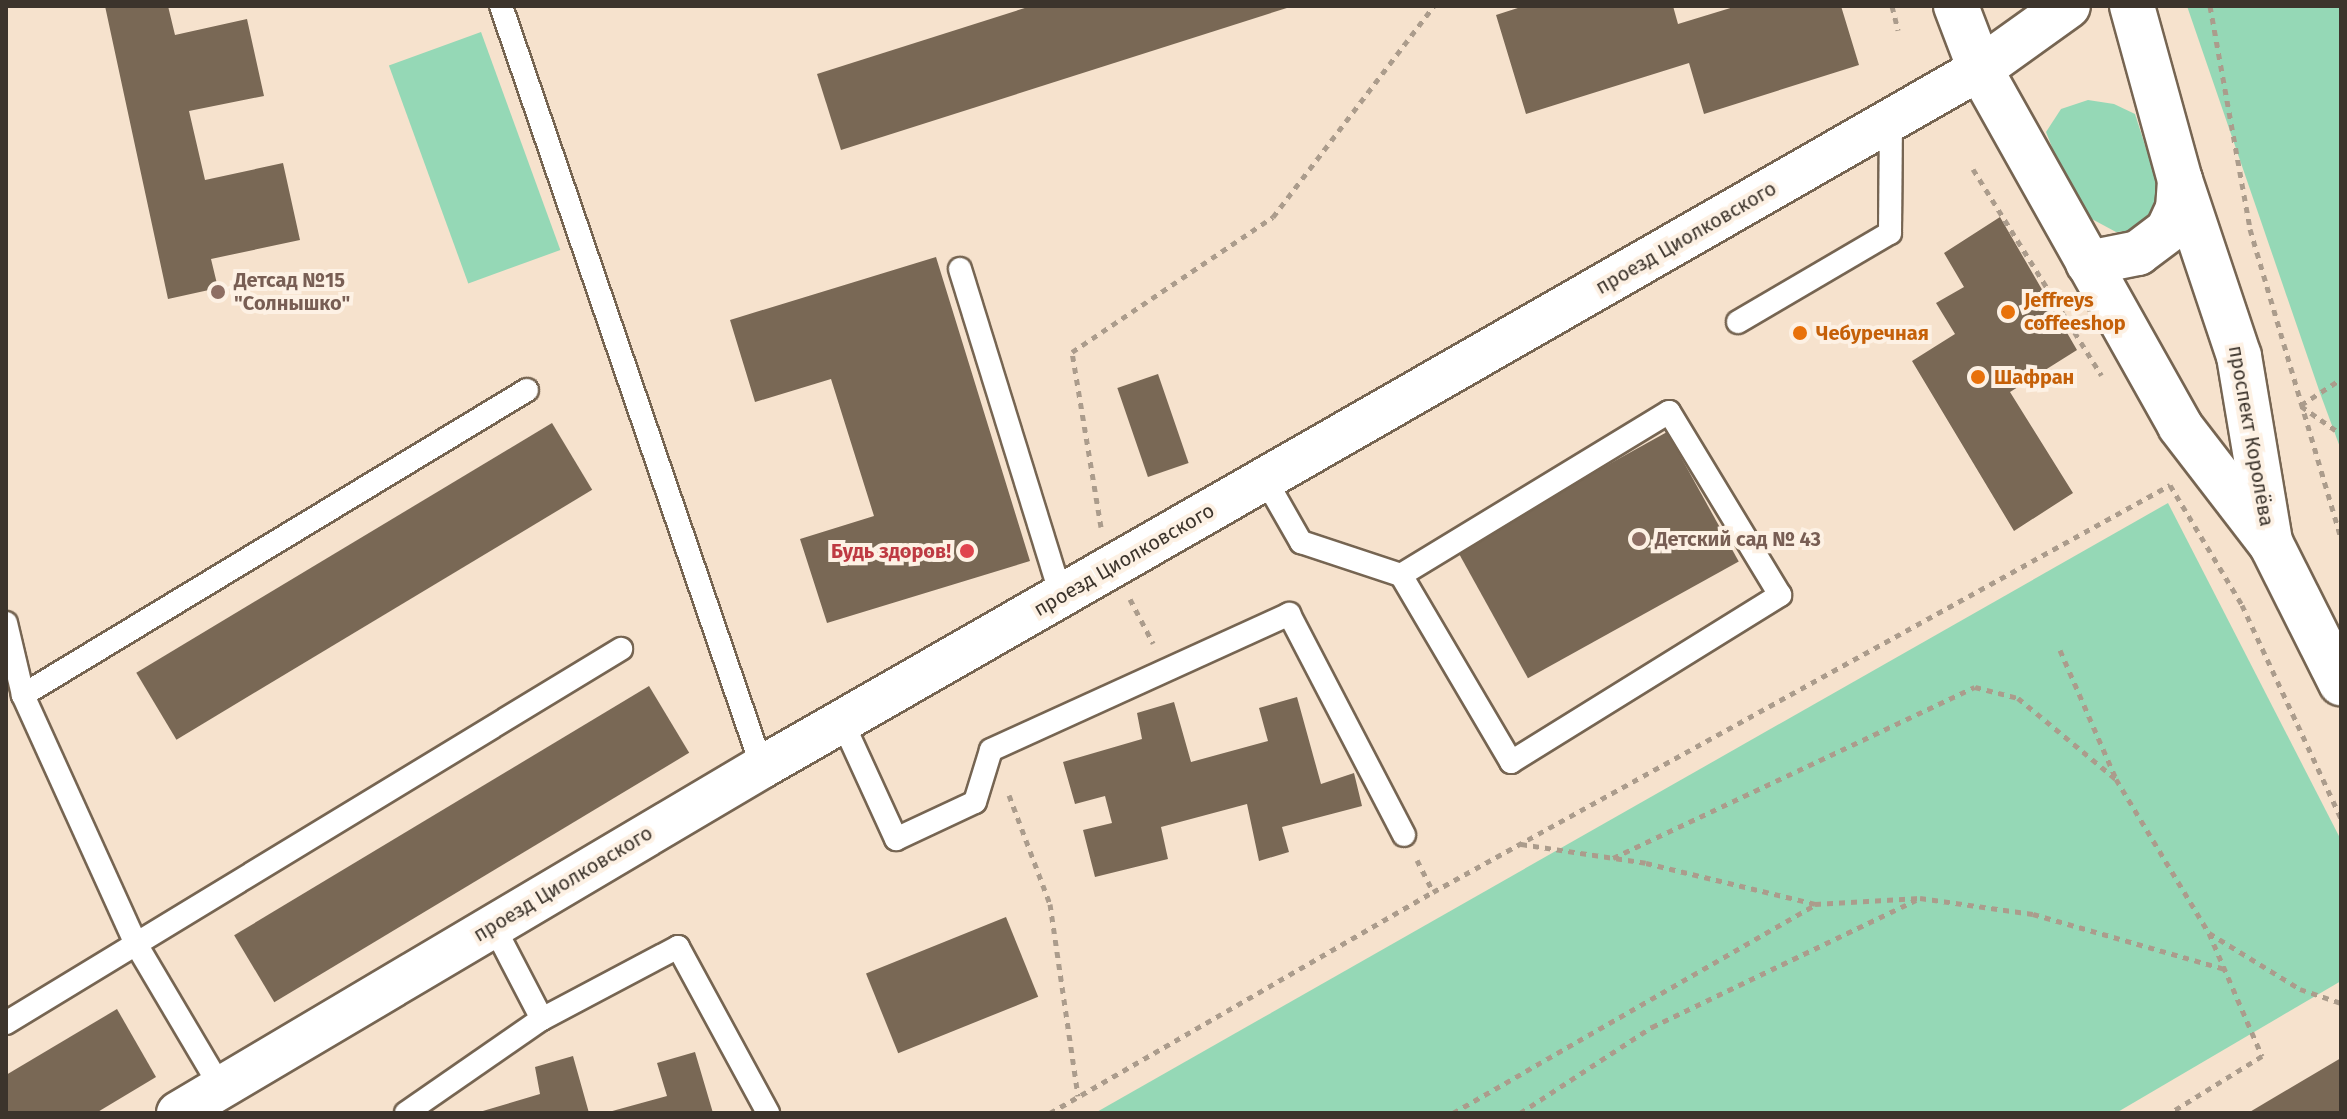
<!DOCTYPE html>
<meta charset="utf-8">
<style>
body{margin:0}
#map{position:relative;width:2347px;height:1119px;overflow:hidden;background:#f6e2cd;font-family:"Fira Sans",sans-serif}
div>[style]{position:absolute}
.green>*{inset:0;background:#95d8b6;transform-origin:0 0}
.building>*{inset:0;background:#796855;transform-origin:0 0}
.path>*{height:5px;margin-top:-2.5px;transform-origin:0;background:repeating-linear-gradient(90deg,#ab9c8c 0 6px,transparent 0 12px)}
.roads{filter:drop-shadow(2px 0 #766552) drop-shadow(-2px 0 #766552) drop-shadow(0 2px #766552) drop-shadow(0 -2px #766552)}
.service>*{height:22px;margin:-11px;padding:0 11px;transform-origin:11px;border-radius:11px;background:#fff}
.minor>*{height:42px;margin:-21px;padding:0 21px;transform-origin:21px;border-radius:21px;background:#fff}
.tertiary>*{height:44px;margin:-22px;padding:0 22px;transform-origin:22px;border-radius:22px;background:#fff}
.secondary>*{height:44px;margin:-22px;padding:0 22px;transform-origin:22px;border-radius:22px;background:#fff}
.dots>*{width:22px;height:22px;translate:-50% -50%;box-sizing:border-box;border:4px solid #fdf1e4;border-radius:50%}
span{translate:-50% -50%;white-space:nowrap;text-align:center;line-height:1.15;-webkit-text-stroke:8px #fdf1e4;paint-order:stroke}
.street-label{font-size:20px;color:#3c342c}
.education-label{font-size:20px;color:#785e54;font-weight:700}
.left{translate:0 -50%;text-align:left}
.food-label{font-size:20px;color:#c56008;font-weight:700}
.health-label{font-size:20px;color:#be3a42;font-weight:700}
.right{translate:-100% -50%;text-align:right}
.frame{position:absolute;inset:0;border:8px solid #3c342c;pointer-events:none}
</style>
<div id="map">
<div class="green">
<div style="clip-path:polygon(2187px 6px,2341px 6px,2341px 450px,2320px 393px)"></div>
<div style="left:481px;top:32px;width:232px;height:98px;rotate:70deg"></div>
<div style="clip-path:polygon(2088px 100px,2114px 104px,2135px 114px,2162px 198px,2142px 230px,2116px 232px,2090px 218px,2065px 180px,2046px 132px,2061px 109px)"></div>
<div style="clip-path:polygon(2168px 503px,2341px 840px,2341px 981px,2116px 1113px,1095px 1113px)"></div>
</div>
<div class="building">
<div style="clip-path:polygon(105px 6px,168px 6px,175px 35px,247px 19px,264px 96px,189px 111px,205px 180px,283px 163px,300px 240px,211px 259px,218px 288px,168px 299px)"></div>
<div style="clip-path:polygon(1031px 6px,1289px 6px,1290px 7px,841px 150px,817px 74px)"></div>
<div style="clip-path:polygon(1524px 6px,1673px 6px,1678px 24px,1737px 6px,1841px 6px,1859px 65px,1704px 114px,1689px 63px,1526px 114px,1496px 15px)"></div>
<div style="clip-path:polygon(2000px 217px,2077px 350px,2010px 392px,2073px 493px,2014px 531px,1912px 361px,1955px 334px,1936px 303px,1964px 287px,1944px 253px)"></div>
<div style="clip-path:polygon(936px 257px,1030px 561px,827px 623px,800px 539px,874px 516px,831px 379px,755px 402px,730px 320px)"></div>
<div style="left:1158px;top:374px;width:94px;height:43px;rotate:71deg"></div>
<div style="left:552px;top:423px;width:78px;height:485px;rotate:59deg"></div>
<div style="left:1667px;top:432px;width:148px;height:241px;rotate:61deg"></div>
<div style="left:649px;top:686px;width:78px;height:484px;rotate:59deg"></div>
<div style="clip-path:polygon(1297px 697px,1321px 784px,1354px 773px,1362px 806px,1282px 827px,1289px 852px,1259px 861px,1247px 804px,1161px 827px,1168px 859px,1095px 877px,1083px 830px,1112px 823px,1105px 796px,1075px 804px,1063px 762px,1142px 739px,1137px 713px,1174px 702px,1191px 762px,1268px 741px,1259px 708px)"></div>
<div style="left:1006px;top:917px;width:86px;height:151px;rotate:68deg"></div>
<div style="clip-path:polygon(117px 1009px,156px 1077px,96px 1113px,6px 1113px,6px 1075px)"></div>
<div style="clip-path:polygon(695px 1052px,713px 1113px,605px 1113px,667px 1096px,657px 1063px)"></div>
<div style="clip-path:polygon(573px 1056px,589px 1113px,476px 1113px,540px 1094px,535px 1067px)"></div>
<div style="clip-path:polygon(2341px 1058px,2341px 1113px,2248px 1113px)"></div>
</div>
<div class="path">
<div style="left:1892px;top:6px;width:25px;rotate:76deg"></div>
<div style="left:2210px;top:6px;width:227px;rotate:79.8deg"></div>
<div style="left:2250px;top:229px;width:323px;rotate:73.6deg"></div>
<div style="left:1973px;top:169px;width:243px;rotate:58.1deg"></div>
<div style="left:2301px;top:405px;width:48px;rotate:-33deg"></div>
<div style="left:2301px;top:406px;width:49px;rotate:35deg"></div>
<div style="left:2170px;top:485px;width:140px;rotate:59deg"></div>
<div style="left:2242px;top:605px;width:235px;rotate:65.1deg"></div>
<div style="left:1101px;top:527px;width:177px;rotate:-99.4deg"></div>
<div style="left:1072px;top:352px;width:242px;rotate:-33.9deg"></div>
<div style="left:1273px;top:217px;width:265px;rotate:-52.7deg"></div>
<div style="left:1130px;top:599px;width:50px;rotate:62.4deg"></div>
<div style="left:2060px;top:650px;width:141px;rotate:66.5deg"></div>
<div style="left:2116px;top:779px;width:180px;rotate:58.9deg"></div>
<div style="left:2209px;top:933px;width:134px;rotate:66.7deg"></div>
<div style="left:2262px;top:1056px;width:108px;rotate:148.2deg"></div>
<div style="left:1009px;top:795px;width:116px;rotate:69.4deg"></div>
<div style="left:1050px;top:904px;width:194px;rotate:81.7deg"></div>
<div style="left:1521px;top:844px;width:126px;rotate:8.6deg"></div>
<div style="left:1646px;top:863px;width:174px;rotate:13.6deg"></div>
<div style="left:1815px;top:904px;width:105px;rotate:-3.3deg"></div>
<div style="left:1920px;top:898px;width:114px;rotate:8.1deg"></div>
<div style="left:2033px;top:914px;width:200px;rotate:16deg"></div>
<div style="left:1613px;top:858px;width:400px;rotate:-25.3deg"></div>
<div style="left:1975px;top:687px;width:44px;rotate:14.3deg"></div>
<div style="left:2018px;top:698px;width:127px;rotate:39.6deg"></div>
<div style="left:1417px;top:860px;width:36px;rotate:63deg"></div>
<div style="left:2209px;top:933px;width:107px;rotate:31.6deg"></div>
<div style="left:2300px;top:989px;width:43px;rotate:18.9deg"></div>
<div style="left:1050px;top:1113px;width:442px;rotate:-30deg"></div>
<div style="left:1433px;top:892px;width:842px;rotate:-28.91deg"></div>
<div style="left:1453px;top:1113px;width:418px;rotate:-29.9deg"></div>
<div style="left:1520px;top:1113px;width:158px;rotate:-33.1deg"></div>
<div style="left:1652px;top:1027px;width:293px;rotate:-25.7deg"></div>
</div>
<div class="roads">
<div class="service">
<div style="left:501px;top:6px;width:805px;rotate:71.07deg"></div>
<div style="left:960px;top:269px;width:341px;rotate:72.8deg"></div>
<div style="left:1738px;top:322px;width:176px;rotate:-30.4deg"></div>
<div style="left:1890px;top:233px;width:113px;rotate:-89.5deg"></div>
<div style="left:1265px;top:479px;width:73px;rotate:60.3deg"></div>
<div style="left:1301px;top:542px;width:105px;rotate:18.3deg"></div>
<div style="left:1401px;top:575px;width:217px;rotate:59.5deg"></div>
<div style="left:1511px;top:762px;width:317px;rotate:-31.8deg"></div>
<div style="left:1780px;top:595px;width:214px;rotate:-121.2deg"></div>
<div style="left:1669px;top:412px;width:314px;rotate:148.7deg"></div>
<div style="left:6px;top:623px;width:74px;rotate:76.7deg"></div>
<div style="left:23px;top:695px;width:273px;rotate:65.6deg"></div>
<div style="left:136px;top:944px;width:167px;rotate:59.4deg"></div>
<div style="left:23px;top:695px;width:589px;rotate:-31.18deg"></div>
<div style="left:842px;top:721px;width:130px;rotate:65.4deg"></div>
<div style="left:896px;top:839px;width:87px;rotate:-25.1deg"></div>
<div style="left:975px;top:802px;width:54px;rotate:-72.9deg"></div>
<div style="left:991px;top:750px;width:328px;rotate:-24.5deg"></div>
<div style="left:1289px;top:614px;width:249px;rotate:62.5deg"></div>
<div style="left:493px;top:925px;width:106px;rotate:62.5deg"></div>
<div style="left:6px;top:1023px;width:720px;rotate:-31.31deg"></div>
<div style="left:406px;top:1113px;width:165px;rotate:-34.7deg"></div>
<div style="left:542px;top:1019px;width:154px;rotate:-27.9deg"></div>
<div style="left:678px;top:947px;width:189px;rotate:61.5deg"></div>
</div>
<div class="minor">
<div style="left:178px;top:1113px;width:679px;rotate:-30.65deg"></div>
<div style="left:762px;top:767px;width:1404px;rotate:-29.82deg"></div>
</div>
<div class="tertiary">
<div style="left:1980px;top:69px;width:108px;rotate:-35.6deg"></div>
<div style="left:2088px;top:263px;width:51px;rotate:-11.3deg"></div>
<div style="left:2138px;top:253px;width:38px;rotate:-37deg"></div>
<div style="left:2168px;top:230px;width:23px;rotate:-65deg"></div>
<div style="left:2178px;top:209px;width:29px;rotate:-86deg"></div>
</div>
<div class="secondary">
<div style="left:1956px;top:6px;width:67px;rotate:69.1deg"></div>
<div style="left:1980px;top:69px;width:409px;rotate:60.7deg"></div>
<div style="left:2180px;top:426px;width:149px;rotate:52.4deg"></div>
<div style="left:2271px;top:544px;width:156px;rotate:63.3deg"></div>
<div style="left:2132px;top:6px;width:180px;rotate:74.6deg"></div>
<div style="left:2180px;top:180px;width:186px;rotate:71.5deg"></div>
<div style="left:2239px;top:356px;width:188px;rotate:80.5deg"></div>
</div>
</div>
<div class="dots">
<div style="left:218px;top:292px;background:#8d6e63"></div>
<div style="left:2008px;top:312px;background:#e8710a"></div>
<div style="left:1800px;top:333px;background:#e8710a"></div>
<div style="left:1978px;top:377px;background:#e8710a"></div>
<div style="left:1639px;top:539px;background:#8d6e63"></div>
<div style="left:967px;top:551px;background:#e0444e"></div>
</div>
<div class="street-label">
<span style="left:1686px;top:238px;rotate:-30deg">проезд Циолковского</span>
<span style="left:2251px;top:436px;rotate:80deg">проспект Королёва</span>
<span style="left:1124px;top:560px;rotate:-30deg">проезд Циолковского</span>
<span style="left:563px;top:884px;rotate:-31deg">проезд Циолковского</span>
</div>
<div class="education-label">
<span class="left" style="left:234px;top:292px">Детсад №15<br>"Солнышко"</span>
<span class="left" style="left:1655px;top:539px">Детский сад № 43</span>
</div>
<div class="food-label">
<span class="left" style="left:2024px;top:312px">Jeffreys<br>coffeeshop</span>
<span class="left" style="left:1816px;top:333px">Чебуречная</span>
<span class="left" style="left:1994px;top:377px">Шафран</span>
</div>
<div class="health-label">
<span class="right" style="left:951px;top:551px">Будь здоров!</span>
</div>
<div class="frame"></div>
</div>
